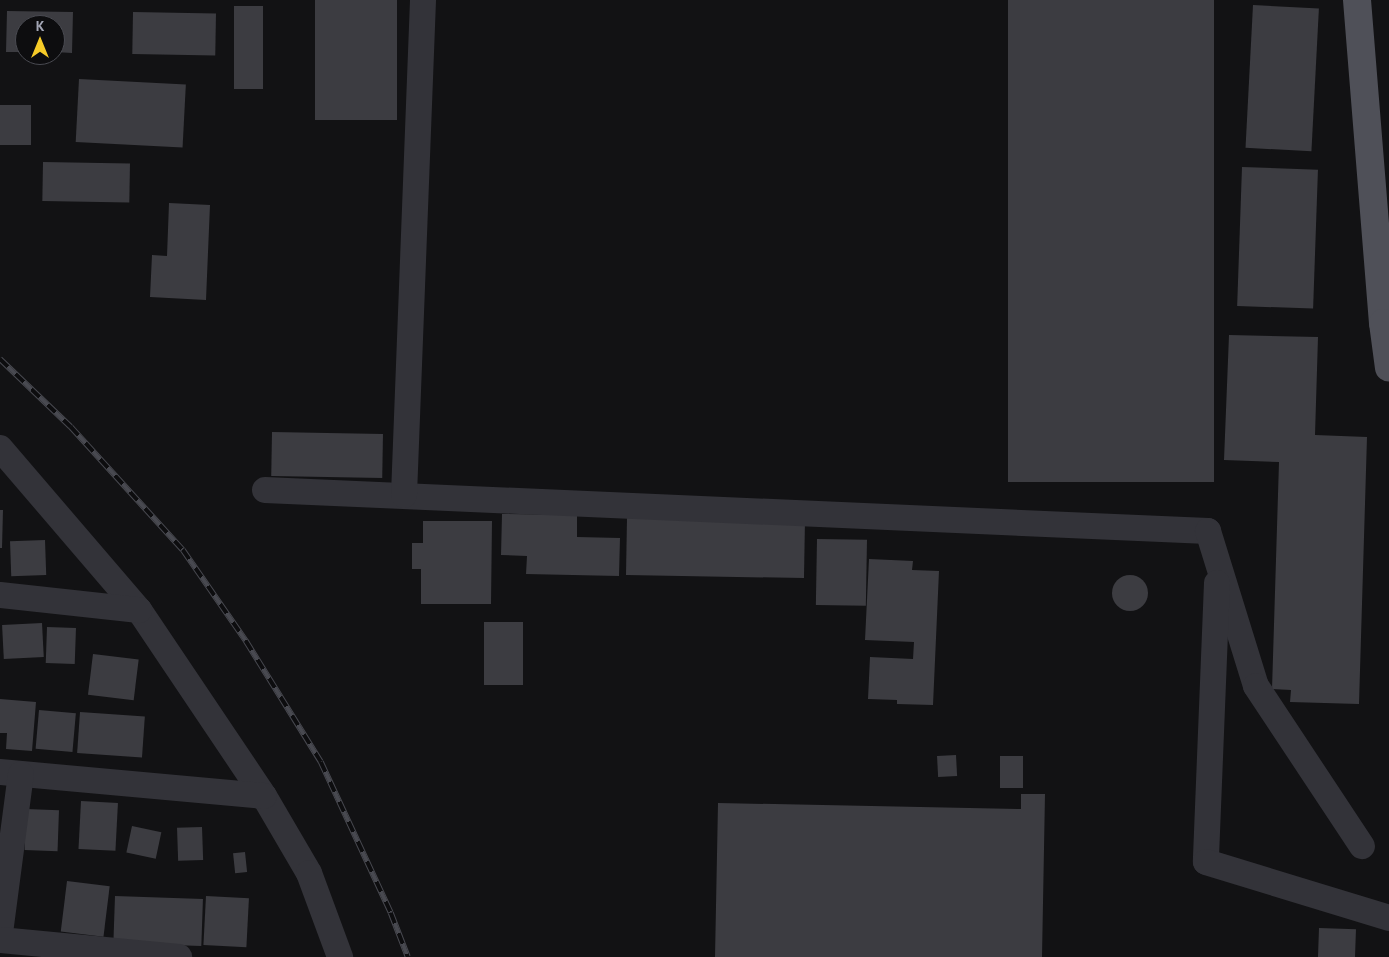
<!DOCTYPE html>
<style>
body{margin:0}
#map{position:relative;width:1389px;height:957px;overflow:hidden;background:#121214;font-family:"PT Sans",sans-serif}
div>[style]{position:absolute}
.building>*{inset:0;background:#3c3c41;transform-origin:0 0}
.round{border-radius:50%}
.minor>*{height:26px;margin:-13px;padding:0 13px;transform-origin:13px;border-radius:13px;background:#333339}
.major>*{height:28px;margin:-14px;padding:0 14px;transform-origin:14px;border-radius:14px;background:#4f5058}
.rail>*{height:5.5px;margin-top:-2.75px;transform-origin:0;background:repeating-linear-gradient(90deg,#0d0d0f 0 11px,#484950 0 22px);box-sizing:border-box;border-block:1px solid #484950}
span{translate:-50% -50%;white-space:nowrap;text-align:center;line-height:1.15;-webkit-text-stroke:4px #0d0d0f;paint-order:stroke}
.north{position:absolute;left:15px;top:15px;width:50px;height:50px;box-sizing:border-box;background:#0d0d0f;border:1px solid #494a51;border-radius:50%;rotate:0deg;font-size:14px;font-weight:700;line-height:20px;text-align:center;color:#a3a6b5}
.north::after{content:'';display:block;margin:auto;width:18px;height:22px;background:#f6cb28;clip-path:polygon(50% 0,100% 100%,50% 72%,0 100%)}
</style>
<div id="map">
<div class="building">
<div style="left:315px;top:0;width:82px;height:120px"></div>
<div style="left:1008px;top:0;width:206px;height:482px"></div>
<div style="left:1253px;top:5px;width:66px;height:143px;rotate:3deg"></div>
<div style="left:234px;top:6px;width:29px;height:83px"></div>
<div style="clip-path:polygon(7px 11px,73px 12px,72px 53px,55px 52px,55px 25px,25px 25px,25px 52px,6px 52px)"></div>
<div style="left:133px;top:12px;width:83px;height:42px;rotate:1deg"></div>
<div style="left:79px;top:79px;width:107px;height:63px;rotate:3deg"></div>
<div style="left:0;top:105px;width:31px;height:40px"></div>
<div style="left:43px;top:162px;width:87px;height:39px;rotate:1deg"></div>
<div style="left:1242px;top:167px;width:76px;height:139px;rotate:2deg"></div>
<div style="clip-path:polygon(169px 203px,210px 205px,206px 300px,150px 297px,152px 255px,167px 256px)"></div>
<div style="clip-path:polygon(1229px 335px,1318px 337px,1315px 435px,1367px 437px,1359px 704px,1290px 702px,1291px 690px,1272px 689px,1279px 462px,1224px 460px)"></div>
<div style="left:272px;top:432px;width:111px;height:44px;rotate:1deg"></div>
<div style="clip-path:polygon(0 510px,3px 510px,2px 548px,0 548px)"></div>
<div style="clip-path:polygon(502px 514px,577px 515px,577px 537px,620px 538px,619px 576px,526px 574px,527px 556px,501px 555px)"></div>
<div style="left:627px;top:518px;width:178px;height:57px;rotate:1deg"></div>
<div style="clip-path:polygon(423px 521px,492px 521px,491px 604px,421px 604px,421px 569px,412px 569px,412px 543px,423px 543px)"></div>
<div style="left:817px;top:539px;width:50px;height:66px;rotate:1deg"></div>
<div style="left:45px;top:540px;width:35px;height:35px;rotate:88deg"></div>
<div style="clip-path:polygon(869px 559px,913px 561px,912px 570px,939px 571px,933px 705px,897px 704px,897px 700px,868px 699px,870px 657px,913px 659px,914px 642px,865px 640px)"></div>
<div class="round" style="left:1112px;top:575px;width:36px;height:36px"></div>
<div style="left:523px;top:622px;width:63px;height:39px;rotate:90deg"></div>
<div style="left:42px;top:623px;width:34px;height:40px;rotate:87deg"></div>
<div style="left:47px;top:627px;width:29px;height:36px;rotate:2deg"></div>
<div style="left:93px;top:654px;width:46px;height:41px;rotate:7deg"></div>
<div style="clip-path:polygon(0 699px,36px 702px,32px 751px,6px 749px,7px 733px,0 733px)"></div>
<div style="left:39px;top:710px;width:37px;height:39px;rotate:5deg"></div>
<div style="left:80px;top:712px;width:65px;height:41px;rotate:4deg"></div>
<div style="left:956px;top:755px;width:21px;height:19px;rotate:87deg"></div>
<div style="left:1000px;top:756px;width:23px;height:32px"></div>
<div style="clip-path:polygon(1021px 794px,1045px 794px,1042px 957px,715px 957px,718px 803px,1021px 809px)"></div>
<div style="left:81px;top:801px;width:37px;height:48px;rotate:3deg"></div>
<div style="left:26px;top:809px;width:33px;height:41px;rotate:2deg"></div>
<div style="left:132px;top:826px;width:30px;height:27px;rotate:12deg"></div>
<div style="left:202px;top:827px;width:33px;height:25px;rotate:88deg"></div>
<div style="left:245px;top:852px;width:20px;height:12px;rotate:84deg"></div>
<div style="left:67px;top:881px;width:43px;height:51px;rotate:7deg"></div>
<div style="left:115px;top:896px;width:88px;height:47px;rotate:2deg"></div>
<div style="left:206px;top:896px;width:43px;height:49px;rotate:3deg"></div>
<div style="left:1319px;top:928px;width:37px;height:29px;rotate:2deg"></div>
</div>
<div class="minor">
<div style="left:0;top:448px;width:213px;rotate:49.4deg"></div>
<div style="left:139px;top:610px;width:224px;rotate:56.1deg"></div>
<div style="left:264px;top:796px;width:89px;rotate:59.7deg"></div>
<div style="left:309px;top:873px;width:90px;rotate:69.7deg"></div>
<div style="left:265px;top:490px;width:944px;rotate:2.49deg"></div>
<div style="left:1208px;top:531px;width:162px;rotate:72.8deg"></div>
<div style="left:1256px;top:686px;width:192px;rotate:56.5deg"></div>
<div style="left:404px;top:495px;width:495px;rotate:-87.8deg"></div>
<div style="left:1217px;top:583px;width:279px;rotate:92.3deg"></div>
<div style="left:1206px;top:862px;width:191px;rotate:17deg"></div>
<div style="left:0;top:595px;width:140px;rotate:6.2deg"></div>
<div style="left:0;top:772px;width:265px;rotate:5.2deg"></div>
<div style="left:0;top:933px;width:160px;rotate:-82.5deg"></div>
<div style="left:0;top:940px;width:180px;rotate:5.4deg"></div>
</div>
<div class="major">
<div style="left:1357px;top:0;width:324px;rotate:85.4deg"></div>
<div style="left:1383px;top:323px;width:45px;rotate:82.4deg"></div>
</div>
<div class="rail">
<div style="left:0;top:359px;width:98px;rotate:43.8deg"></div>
<div style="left:71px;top:427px;width:166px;rotate:47.7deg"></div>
<div style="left:183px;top:550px;width:111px;rotate:55.3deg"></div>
<div style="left:246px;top:641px;width:142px;rotate:58.2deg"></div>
<div style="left:321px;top:762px;width:166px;rotate:65.1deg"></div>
<div style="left:391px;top:913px;width:47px;rotate:68.9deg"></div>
</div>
<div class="north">K</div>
</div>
